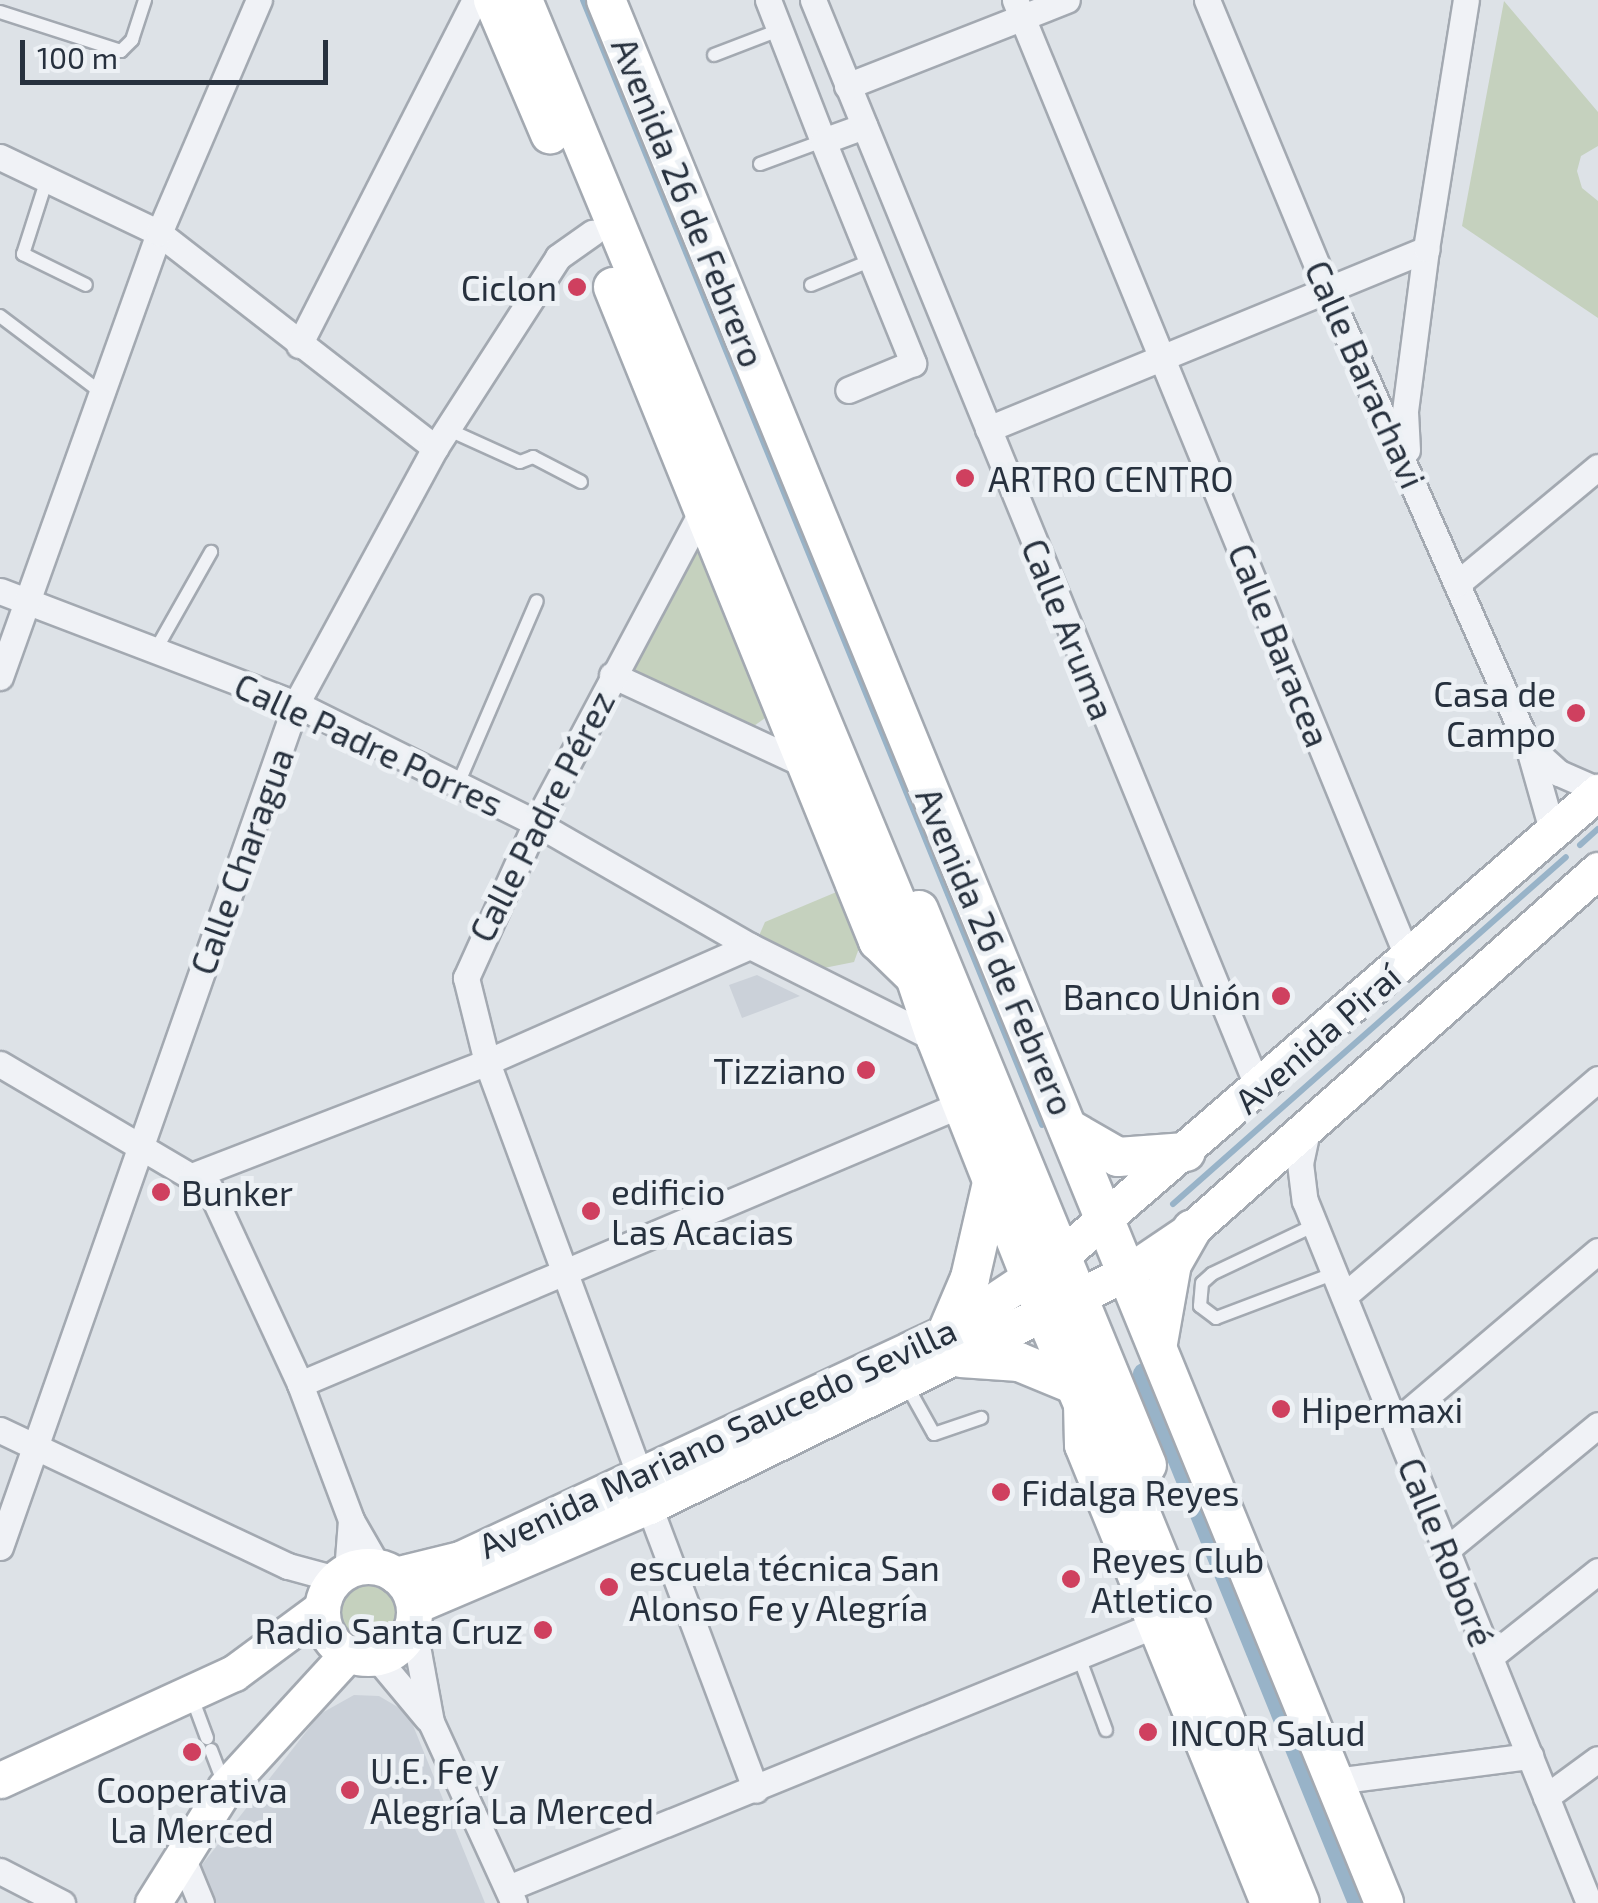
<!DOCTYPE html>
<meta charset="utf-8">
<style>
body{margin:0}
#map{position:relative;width:1598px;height:1903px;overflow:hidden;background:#dde2e7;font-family:"Exo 2",sans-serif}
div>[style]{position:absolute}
.built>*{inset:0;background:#cbd1d9}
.green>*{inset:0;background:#c5d1be}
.round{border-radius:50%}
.stream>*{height:6px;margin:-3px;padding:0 3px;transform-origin:3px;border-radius:3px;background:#98b3c8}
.canal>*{height:22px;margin:-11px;padding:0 11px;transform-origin:11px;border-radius:11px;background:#98b3c8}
.roads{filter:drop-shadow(2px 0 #a3a9b1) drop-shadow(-2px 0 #a3a9b1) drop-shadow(0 2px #a3a9b1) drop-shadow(0 -2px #a3a9b1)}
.lane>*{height:12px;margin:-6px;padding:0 6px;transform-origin:6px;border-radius:6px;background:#f0f2f6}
.street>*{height:25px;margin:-12.5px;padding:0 12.5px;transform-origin:12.5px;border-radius:12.5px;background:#f0f2f6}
.secondary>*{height:35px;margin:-17.5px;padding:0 17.5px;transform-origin:17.5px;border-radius:17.5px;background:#fff}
.secondary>.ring{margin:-17.5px;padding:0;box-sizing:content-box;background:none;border:35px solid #fff;border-radius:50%}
.primary>*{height:38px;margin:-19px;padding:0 19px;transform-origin:19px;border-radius:19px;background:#fff}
.dots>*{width:28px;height:28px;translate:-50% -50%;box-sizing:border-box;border:5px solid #edf1f5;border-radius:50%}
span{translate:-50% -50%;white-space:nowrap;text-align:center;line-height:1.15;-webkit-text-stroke:10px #edf1f5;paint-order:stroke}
.street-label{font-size:35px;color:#27313e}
.poi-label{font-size:35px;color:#27313e}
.right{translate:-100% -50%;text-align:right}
.left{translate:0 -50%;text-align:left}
.scale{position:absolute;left:20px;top:40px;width:308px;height:45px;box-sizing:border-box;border:5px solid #27313e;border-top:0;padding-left:12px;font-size:30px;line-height:35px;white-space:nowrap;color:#27313e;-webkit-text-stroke:8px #edf1f5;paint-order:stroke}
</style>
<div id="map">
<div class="built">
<div style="clip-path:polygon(757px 975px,800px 996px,742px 1018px,729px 985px)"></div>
<div style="clip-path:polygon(354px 1695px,379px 1696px,408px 1713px,485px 1903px,216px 1903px,201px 1866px,320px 1714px)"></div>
</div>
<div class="green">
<div style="clip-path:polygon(1504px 1px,1598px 112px,1598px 146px,1581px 156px,1577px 171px,1582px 188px,1598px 201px,1598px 318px,1462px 226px)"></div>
<div style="clip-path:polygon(706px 549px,776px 710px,747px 731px,624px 673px,692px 551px)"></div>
<div style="clip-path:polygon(846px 888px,863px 937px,854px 962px,824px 968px,758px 938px,765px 922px)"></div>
<div class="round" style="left:340px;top:1586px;width:56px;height:56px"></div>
</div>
<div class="stream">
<div style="left:583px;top:0;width:1215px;rotate:67.8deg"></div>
<div style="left:1580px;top:845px;width:24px;rotate:-42deg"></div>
<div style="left:1173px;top:1204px;width:524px;rotate:-41.44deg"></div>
</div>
<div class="canal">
<div style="left:1144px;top:1374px;width:571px;rotate:67.88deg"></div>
</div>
<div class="roads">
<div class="lane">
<div style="left:0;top:12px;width:127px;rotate:17.9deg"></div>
<div style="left:121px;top:51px;width:16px;rotate:-45deg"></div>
<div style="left:132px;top:40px;width:42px;rotate:-72deg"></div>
<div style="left:714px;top:55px;width:70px;rotate:-21deg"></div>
<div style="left:760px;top:164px;width:67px;rotate:-20.1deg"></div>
<div style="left:47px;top:179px;width:79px;rotate:107.7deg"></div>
<div style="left:23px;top:254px;width:70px;rotate:26.2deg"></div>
<div style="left:811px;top:285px;width:66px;rotate:-22.3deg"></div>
<div style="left:0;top:316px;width:129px;rotate:37.1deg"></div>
<div style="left:447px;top:429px;width:80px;rotate:24.3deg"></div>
<div style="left:520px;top:462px;width:14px;rotate:-21deg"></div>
<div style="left:533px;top:457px;width:54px;rotate:27.5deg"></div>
<div style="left:155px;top:651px;width:114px;rotate:-60.5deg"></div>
<div style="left:458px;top:784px;width:199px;rotate:-66.7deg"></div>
<div style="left:1315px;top:1225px;width:114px;rotate:154.6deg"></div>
<div style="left:1212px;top:1274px;width:13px;rotate:138deg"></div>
<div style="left:1202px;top:1283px;width:23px;rotate:95deg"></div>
<div style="left:1200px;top:1306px;width:20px;rotate:37deg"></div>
<div style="left:1216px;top:1318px;width:127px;rotate:-20.7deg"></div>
<div style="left:906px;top:1384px;width:57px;rotate:60.8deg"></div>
<div style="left:934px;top:1434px;width:50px;rotate:-18.8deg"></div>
<div style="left:1079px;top:1657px;width:78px;rotate:69.7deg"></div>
<div style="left:191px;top:1695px;width:46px;rotate:69.6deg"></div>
<div style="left:211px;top:1750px;width:33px;rotate:69deg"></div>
</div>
<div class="street">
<div style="left:768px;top:0;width:151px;rotate:68.7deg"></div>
<div style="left:823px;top:141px;width:44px;rotate:-20.1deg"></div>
<div style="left:813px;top:0;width:1178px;rotate:67.75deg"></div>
<div style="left:1015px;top:0;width:1035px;rotate:67.7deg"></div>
<div style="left:1207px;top:0;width:314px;rotate:67.5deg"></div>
<div style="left:1327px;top:290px;width:497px;rotate:66.2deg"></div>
<div style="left:1528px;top:745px;width:88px;rotate:74.2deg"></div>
<div style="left:847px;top:86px;width:236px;rotate:-21.4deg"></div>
<div style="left:823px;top:141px;width:240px;rotate:67.9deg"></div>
<div style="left:913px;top:363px;width:70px;rotate:157.4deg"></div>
<div style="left:0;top:157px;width:176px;rotate:25.5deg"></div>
<div style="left:159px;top:233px;width:350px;rotate:37.9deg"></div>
<div style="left:299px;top:345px;width:387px;rotate:-63deg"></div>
<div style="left:988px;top:429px;width:474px;rotate:-22.3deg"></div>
<div style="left:1407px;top:450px;width:39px;rotate:-93deg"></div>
<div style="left:1405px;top:411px;width:163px;rotate:-82.6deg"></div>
<div style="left:1426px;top:249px;width:252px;rotate:-80.9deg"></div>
<div style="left:1457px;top:584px;width:183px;rotate:-39.7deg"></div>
<div style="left:0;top:591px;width:317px;rotate:20.9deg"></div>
<div style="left:296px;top:704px;width:268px;rotate:26.4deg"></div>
<div style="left:536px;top:823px;width:247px;rotate:29.9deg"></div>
<div style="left:750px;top:946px;width:208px;rotate:26.6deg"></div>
<div style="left:612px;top:675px;width:221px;rotate:24.9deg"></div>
<div style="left:0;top:677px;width:472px;rotate:-70.3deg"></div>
<div style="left:159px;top:233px;width:254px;rotate:-66.8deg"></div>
<div style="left:1528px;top:745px;width:42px;rotate:42.1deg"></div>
<div style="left:1559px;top:773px;width:43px;rotate:23.6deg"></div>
<div style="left:0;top:1064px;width:243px;rotate:30.5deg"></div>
<div style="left:209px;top:1187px;width:217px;rotate:65.2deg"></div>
<div style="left:300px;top:1384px;width:145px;rotate:69.4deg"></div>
<div style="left:351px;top:1520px;width:54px;rotate:60.1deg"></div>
<div style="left:1308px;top:1126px;width:38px;rotate:102deg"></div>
<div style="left:1300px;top:1163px;width:38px;rotate:83deg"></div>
<div style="left:1305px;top:1201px;width:757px;rotate:67.97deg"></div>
<div style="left:192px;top:1176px;width:316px;rotate:-21.1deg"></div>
<div style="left:487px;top:1062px;width:287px;rotate:-23.8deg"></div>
<div style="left:1344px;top:1296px;width:334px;rotate:-40.5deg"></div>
<div style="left:300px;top:1384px;width:719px;rotate:-22.93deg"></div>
<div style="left:1395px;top:1423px;width:266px;rotate:-40.3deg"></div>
<div style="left:0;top:1430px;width:318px;rotate:25.3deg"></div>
<div style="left:288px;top:1566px;width:50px;rotate:15.2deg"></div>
<div style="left:640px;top:1476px;width:441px;rotate:-110.3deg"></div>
<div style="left:487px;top:1062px;width:87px;rotate:-104deg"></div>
<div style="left:466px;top:978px;width:170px;rotate:-65.7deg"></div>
<div style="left:536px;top:823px;width:356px;rotate:-62deg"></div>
<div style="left:649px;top:1506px;width:303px;rotate:69.4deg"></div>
<div style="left:0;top:1547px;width:893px;rotate:-70.65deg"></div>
<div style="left:296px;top:704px;width:291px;rotate:-61.5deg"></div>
<div style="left:435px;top:448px;width:227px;rotate:-57.2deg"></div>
<div style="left:558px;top:257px;width:42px;rotate:-35.2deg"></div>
<div style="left:1446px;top:1550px;width:197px;rotate:-39.4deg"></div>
<div style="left:347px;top:1572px;width:52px;rotate:-85.6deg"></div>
<div style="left:413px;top:1624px;width:100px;rotate:79.6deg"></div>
<div style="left:431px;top:1722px;width:199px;rotate:65.4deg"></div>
<div style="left:376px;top:1657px;width:80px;rotate:50.1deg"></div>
<div style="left:1490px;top:1657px;width:138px;rotate:-38.5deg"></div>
<div style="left:1335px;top:1781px;width:197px;rotate:-7.3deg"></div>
<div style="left:1546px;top:1797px;width:64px;rotate:-36.2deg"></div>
<div style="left:182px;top:1857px;width:50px;rotate:67.6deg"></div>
<div style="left:0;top:1871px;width:70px;rotate:27.3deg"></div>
<div style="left:508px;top:1888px;width:698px;rotate:-22.12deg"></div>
</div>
<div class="secondary">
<div class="ring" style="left:322px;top:1566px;width:57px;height:57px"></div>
<div style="left:395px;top:1575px;width:67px;rotate:-13.8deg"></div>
<div style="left:460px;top:1559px;width:537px;rotate:-24.99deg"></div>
<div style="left:947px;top:1332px;width:137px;rotate:-33.7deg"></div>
<div style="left:1061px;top:1256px;width:710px;rotate:-40.83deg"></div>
<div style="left:414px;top:1606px;width:255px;rotate:-23.1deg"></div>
<div style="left:649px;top:1506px;width:535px;rotate:-26.04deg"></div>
<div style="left:1130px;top:1271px;width:75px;rotate:-34.1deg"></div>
<div style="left:1192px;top:1229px;width:542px;rotate:-41.48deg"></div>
<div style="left:0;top:1780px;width:257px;rotate:-24.6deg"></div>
<div style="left:234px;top:1673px;width:109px;rotate:-36.5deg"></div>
<div style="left:153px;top:1903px;width:136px;rotate:-57.9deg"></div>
<div style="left:225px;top:1788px;width:182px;rotate:-47.5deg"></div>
</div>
<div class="primary">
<div style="left:493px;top:0;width:146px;rotate:67deg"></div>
<div style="left:523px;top:0;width:1009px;rotate:67.5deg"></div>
<div style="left:909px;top:932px;width:45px;rotate:82.4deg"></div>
<div style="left:915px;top:977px;width:65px;rotate:71.3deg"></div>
<div style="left:936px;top:1039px;width:297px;rotate:68.4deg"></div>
<div style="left:1045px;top:1315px;width:97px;rotate:66.9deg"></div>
<div style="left:1083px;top:1404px;width:40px;rotate:50deg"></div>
<div style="left:1109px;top:1435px;width:505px;rotate:67.8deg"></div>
<div style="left:606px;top:0;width:2056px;rotate:67.76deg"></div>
<div style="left:613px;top:287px;width:706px;rotate:67.94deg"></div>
<div style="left:878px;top:941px;width:52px;rotate:44.2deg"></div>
<div style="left:919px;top:910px;width:600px;rotate:67.67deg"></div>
<div style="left:1071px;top:1130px;width:54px;rotate:29.9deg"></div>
<div style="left:1118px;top:1157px;width:68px;rotate:-4.2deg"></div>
<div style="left:947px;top:1332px;width:59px;rotate:-66.9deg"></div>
<div style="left:970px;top:1278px;width:98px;rotate:-77deg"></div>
<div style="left:1158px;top:1343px;width:80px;rotate:-80deg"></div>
<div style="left:1172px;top:1264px;width:40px;rotate:-60.3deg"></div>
<div style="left:961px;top:1358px;width:58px;rotate:3.9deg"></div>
<div style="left:1019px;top:1362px;width:61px;rotate:22.3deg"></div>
<div style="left:1083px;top:1404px;width:41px;rotate:88.6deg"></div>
<div style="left:1084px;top:1445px;width:494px;rotate:67.9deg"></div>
</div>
</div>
<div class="dots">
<div style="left:577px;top:287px;background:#cf405f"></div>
<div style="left:965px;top:478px;background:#cf405f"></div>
<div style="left:1576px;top:713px;background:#cf405f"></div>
<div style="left:1281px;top:996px;background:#cf405f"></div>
<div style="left:866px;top:1070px;background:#cf405f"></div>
<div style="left:161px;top:1192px;background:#cf405f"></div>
<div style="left:591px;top:1211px;background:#cf405f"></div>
<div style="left:1281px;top:1409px;background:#cf405f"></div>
<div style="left:1001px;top:1492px;background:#cf405f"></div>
<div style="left:1071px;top:1579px;background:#cf405f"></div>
<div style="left:609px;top:1587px;background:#cf405f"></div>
<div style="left:543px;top:1630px;background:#cf405f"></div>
<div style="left:1148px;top:1732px;background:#cf405f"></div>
<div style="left:192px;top:1752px;background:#cf405f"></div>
<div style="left:350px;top:1790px;background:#cf405f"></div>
</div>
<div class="street-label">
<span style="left:689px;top:202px;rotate:68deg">Avenida 26 de Febrero</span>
<span style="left:1366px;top:374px;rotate:66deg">Calle Barachavi</span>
<span style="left:1069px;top:629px;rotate:68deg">Calle Aruma</span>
<span style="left:1280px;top:645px;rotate:68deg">Calle Baracea</span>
<span style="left:369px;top:744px;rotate:25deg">Calle Padre Porres</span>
<span style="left:541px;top:816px;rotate:-63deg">Calle Padre Pérez</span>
<span style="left:241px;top:861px;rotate:-70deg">Calle Charagua</span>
<span style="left:996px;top:951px;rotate:67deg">Avenida 26 de Febrero</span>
<span style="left:1317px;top:1038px;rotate:-41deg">Avenida Piraí</span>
<span style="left:717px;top:1437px;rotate:-25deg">Avenida Mariano Saucedo Sevilla</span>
<span style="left:1447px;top:1552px;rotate:68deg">Calle Roboré</span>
</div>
<div class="poi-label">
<span class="right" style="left:557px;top:287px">Ciclon</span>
<span class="left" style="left:988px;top:478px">ARTRO CENTRO</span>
<span class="right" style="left:1556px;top:713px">Casa de<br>Campo</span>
<span class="right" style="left:1261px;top:996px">Banco Unión</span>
<span class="right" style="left:846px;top:1070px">Tizziano</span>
<span class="left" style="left:611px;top:1211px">edificio<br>Las Acacias</span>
<span class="left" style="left:181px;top:1192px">Bunker</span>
<span class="left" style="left:1301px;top:1409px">Hipermaxi</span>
<span class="left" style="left:1021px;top:1492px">Fidalga Reyes</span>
<span class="left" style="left:1091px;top:1579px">Reyes Club<br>Atletico</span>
<span class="left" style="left:629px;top:1587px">escuela técnica San<br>Alonso Fe y Alegría</span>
<span class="right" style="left:523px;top:1630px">Radio Santa Cruz</span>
<span class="left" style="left:1170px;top:1732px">INCOR Salud</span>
<span class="left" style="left:370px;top:1790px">U.E. Fe y<br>Alegría La Merced</span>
<span style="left:192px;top:1809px">Cooperativa<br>La Merced</span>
</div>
<div class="scale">100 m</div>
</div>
